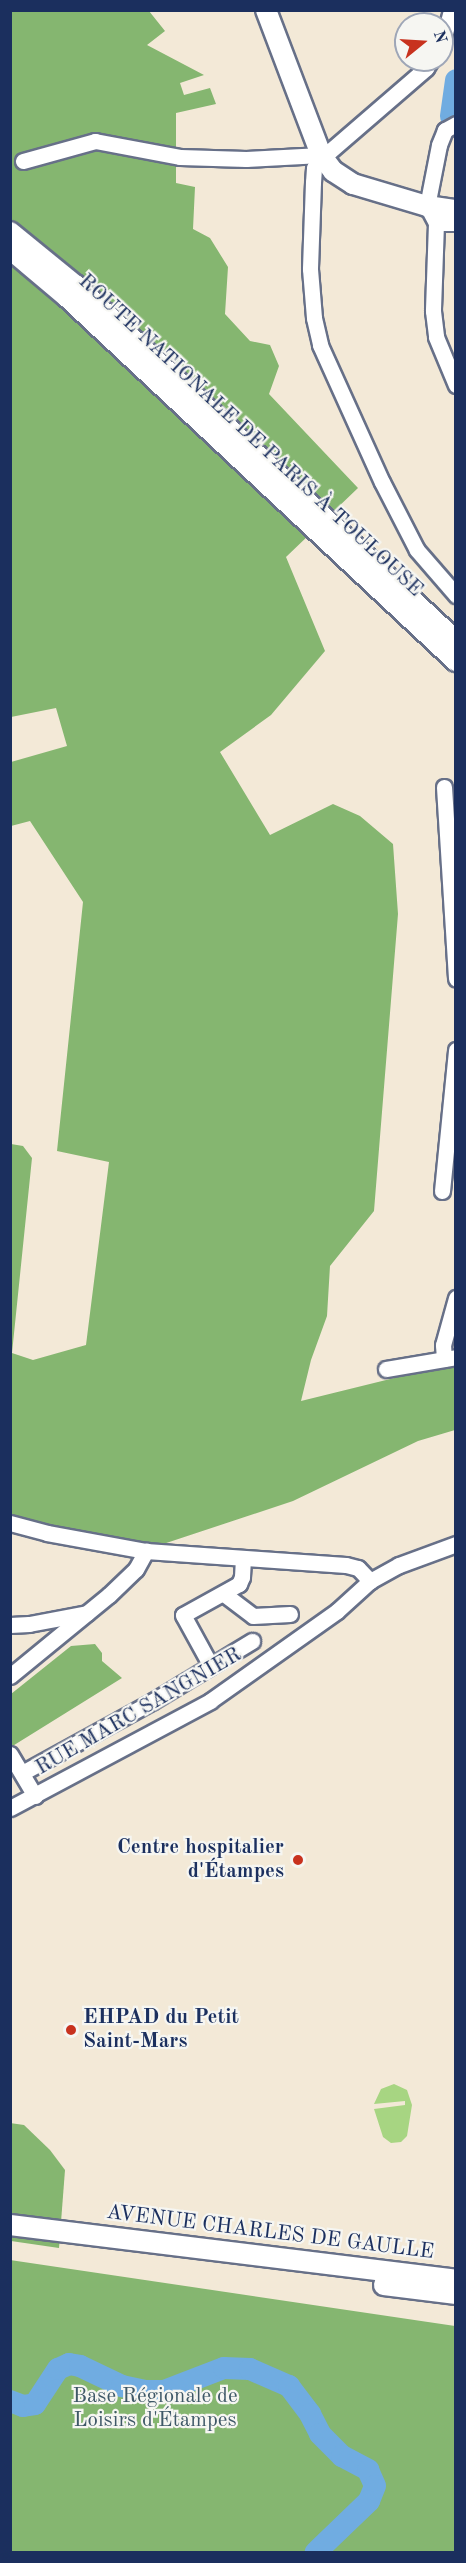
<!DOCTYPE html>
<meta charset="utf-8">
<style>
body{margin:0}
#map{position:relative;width:466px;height:2563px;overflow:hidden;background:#f3e9d7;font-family:"Old Standard TT",serif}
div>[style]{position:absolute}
.green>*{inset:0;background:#a7d582}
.forest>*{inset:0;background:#85b670}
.river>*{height:22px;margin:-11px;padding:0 11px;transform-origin:11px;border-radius:11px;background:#70ace1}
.roads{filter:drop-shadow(2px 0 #677088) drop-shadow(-2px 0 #677088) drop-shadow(0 2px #677088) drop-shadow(0 -2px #677088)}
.minor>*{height:15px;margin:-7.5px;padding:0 7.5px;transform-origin:7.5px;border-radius:7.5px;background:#fff}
.major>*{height:20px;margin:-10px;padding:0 10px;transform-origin:10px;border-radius:10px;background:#fff}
.dots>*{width:16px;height:16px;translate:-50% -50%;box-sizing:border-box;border:3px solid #f6f6f2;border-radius:50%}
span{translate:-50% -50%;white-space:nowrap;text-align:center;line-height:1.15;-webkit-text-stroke:4.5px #f6f6f2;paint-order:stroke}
.street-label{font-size:21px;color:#1b2f5e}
.poi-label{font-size:21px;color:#1b2f5e;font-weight:700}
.right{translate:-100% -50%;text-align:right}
.left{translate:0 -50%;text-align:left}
.park-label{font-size:21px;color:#3e5867}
.frame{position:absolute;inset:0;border:12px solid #1b2f5e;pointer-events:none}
.north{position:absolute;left:394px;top:12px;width:60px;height:60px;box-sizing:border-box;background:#f6f6f2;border:2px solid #9ea6b7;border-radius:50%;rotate:72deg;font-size:16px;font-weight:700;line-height:24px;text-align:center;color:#1b2f5e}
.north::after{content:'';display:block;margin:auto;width:21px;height:27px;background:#c8321e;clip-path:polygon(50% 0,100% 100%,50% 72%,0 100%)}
</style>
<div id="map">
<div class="green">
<div style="clip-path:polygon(394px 2084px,407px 2090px,412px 2105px,407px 2136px,401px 2142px,391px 2143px,383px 2137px,374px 2109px,405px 2105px,405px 2101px,374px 2104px,381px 2089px)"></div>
</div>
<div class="forest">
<div style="clip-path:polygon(11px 11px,149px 11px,165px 31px,147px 45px,204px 75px,180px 83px,184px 95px,210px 88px,216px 104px,176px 113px,176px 183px,195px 187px,193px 229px,210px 238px,228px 267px,225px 314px,250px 341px,270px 345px,279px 366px,269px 394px,358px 488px,286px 557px,325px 651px,271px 715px,220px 752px,270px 835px,333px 804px,360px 816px,393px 844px,398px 914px,374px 1211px,330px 1266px,327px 1316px,311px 1360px,301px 1401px,455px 1363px,455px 1430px,418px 1441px,293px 1501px,127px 1556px,11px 1518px,11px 1144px,23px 1146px,32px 1158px,12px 1353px,33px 1360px,86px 1345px,109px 1162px,57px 1151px,83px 902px,30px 821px,11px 826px,11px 762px,67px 746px,56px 708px,11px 717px)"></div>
<div style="clip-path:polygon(95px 1644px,102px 1653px,102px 1661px,122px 1678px,11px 1747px,11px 1694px,71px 1646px)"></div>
<div style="clip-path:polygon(10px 2123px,24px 2125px,50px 2150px,65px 2170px,59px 2248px,11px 2241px)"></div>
<div style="clip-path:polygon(10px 2260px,455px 2326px,455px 2552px,11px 2552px)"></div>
</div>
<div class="river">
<div style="left:451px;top:116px;width:36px;rotate:-82deg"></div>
<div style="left:10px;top:2401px;width:14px;rotate:21deg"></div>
<div style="left:23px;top:2406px;width:12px;rotate:-9deg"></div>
<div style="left:35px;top:2404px;width:42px;rotate:-56.7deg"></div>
<div style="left:58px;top:2369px;width:12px;rotate:-24deg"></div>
<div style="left:69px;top:2364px;width:11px;rotate:10deg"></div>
<div style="left:80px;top:2366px;width:47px;rotate:25.5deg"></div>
<div style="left:122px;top:2386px;width:25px;rotate:12deg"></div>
<div style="left:146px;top:2391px;width:18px"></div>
<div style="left:164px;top:2391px;width:64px;rotate:-21deg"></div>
<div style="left:224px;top:2368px;width:26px;rotate:2deg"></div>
<div style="left:250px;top:2369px;width:43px;rotate:23.6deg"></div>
<div style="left:289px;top:2386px;width:35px;rotate:53deg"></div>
<div style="left:310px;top:2414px;width:22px;rotate:63deg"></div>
<div style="left:320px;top:2434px;width:31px;rotate:45deg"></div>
<div style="left:342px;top:2456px;width:30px;rotate:28deg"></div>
<div style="left:368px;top:2470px;width:17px;rotate:66deg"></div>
<div style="left:375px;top:2486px;width:16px;rotate:112deg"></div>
<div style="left:369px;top:2501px;width:74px;rotate:136.1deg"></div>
</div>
<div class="roads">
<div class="minor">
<div style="left:442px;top:44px;width:35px;rotate:-75deg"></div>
<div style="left:456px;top:124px;width:13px;rotate:151deg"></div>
<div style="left:445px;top:130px;width:16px;rotate:112deg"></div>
<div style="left:439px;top:145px;width:62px;rotate:101.1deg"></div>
<div style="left:427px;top:206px;width:19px;rotate:62deg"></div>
<div style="left:436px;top:223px;width:88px;rotate:92deg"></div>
<div style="left:433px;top:311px;width:26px;rotate:83deg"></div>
<div style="left:436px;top:337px;width:52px;rotate:67.4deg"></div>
<div style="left:321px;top:155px;width:15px;rotate:118deg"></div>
<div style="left:314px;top:168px;width:14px;rotate:94deg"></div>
<div style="left:313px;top:182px;width:87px;rotate:92deg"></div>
<div style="left:310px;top:269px;width:49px;rotate:85.3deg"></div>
<div style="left:314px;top:318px;width:28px;rotate:77deg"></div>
<div style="left:320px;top:345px;width:150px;rotate:65.7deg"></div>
<div style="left:382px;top:482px;width:76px;rotate:62.8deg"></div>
<div style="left:417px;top:550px;width:60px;rotate:49.1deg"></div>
<div style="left:23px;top:161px;width:75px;rotate:-15.5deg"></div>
<div style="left:95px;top:141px;width:86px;rotate:10.7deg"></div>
<div style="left:180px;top:157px;width:66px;rotate:1.7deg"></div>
<div style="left:246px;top:159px;width:75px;rotate:-3.1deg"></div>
<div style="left:321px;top:155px;width:10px;rotate:-24deg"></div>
<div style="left:330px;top:151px;width:127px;rotate:-40.8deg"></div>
<div style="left:426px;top:68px;width:9px;rotate:-58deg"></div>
<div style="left:436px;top:223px;width:20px"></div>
<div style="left:444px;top:787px;width:192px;rotate:86.4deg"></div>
<div style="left:442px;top:1191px;width:142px;rotate:-84.3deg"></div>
<div style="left:444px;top:1359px;width:14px;rotate:-94deg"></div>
<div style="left:443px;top:1345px;width:49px;rotate:-74.5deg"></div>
<div style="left:386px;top:1369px;width:71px;rotate:-9.7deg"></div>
<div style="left:10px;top:1523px;width:38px;rotate:15deg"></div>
<div style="left:47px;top:1533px;width:101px;rotate:10.3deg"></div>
<div style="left:146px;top:1551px;width:200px;rotate:4deg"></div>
<div style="left:346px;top:1565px;width:12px;rotate:14deg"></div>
<div style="left:358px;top:1568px;width:18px;rotate:47deg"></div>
<div style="left:224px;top:1594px;width:36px;rotate:37deg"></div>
<div style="left:253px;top:1616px;width:37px;rotate:-3deg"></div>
<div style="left:10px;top:1625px;width:19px;rotate:-3deg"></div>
<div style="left:29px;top:1624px;width:59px;rotate:-10.7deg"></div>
<div style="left:211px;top:1666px;width:58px;rotate:-118.8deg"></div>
<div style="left:183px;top:1615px;width:64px;rotate:-29deg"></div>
<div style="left:239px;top:1584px;width:8px;rotate:-67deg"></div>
<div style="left:242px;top:1577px;width:18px;rotate:-87deg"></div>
<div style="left:10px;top:1676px;width:128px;rotate:-39.3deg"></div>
<div style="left:109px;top:1595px;width:37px;rotate:-44deg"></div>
<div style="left:136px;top:1569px;width:21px;rotate:-61deg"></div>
<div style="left:10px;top:1754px;width:49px;rotate:59.2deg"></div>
<div style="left:22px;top:1773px;width:149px;rotate:-28.8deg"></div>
<div style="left:153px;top:1701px;width:116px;rotate:-31.2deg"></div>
<div style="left:10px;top:1808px;width:227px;rotate:-28.1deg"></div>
<div style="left:210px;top:1701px;width:156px;rotate:-35.3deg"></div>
<div style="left:337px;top:1611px;width:45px;rotate:-42.3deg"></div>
<div style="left:370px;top:1581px;width:33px;rotate:-29deg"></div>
<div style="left:399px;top:1565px;width:61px;rotate:-20.2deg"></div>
</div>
<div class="major">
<div style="left:266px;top:10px;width:155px;rotate:69.2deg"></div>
<div style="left:321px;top:155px;width:20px;rotate:53deg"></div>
<div style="left:333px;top:171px;width:24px;rotate:33deg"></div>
<div style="left:353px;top:184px;width:77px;rotate:16.6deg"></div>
<div style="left:427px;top:206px;width:29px;rotate:8deg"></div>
<div style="left:10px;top:232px;width:84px;rotate:39.2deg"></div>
<div style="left:75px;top:285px;width:521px;rotate:43.06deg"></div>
<div style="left:10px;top:249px;width:75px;rotate:40.1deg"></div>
<div style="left:67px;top:297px;width:533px;rotate:43.1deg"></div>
<div style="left:10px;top:2225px;width:449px;rotate:7deg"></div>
<div style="left:384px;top:2285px;width:73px;rotate:7.1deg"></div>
</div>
</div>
<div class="dots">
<div style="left:298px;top:1860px;background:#c8321e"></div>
<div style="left:71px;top:2030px;background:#c8321e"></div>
</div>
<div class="street-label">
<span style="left:250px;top:436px;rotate:43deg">ROUTE NATIONALE DE PARIS À TOULOUSE</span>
<span style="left:139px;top:1712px;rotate:-30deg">RUE MARC SANGNIER</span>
<span style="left:270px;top:2233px;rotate:7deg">AVENUE CHARLES DE GAULLE</span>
</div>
<div class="poi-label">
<span class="right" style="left:284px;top:1860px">Centre hospitalier<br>d'Étampes</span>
<span class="left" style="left:83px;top:2030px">EHPAD du Petit<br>Saint-Mars</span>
</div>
<div class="park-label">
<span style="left:155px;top:2409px">Base Régionale de<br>Loisirs d'Étampes</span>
</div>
<div class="frame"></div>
<div class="north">N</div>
</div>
